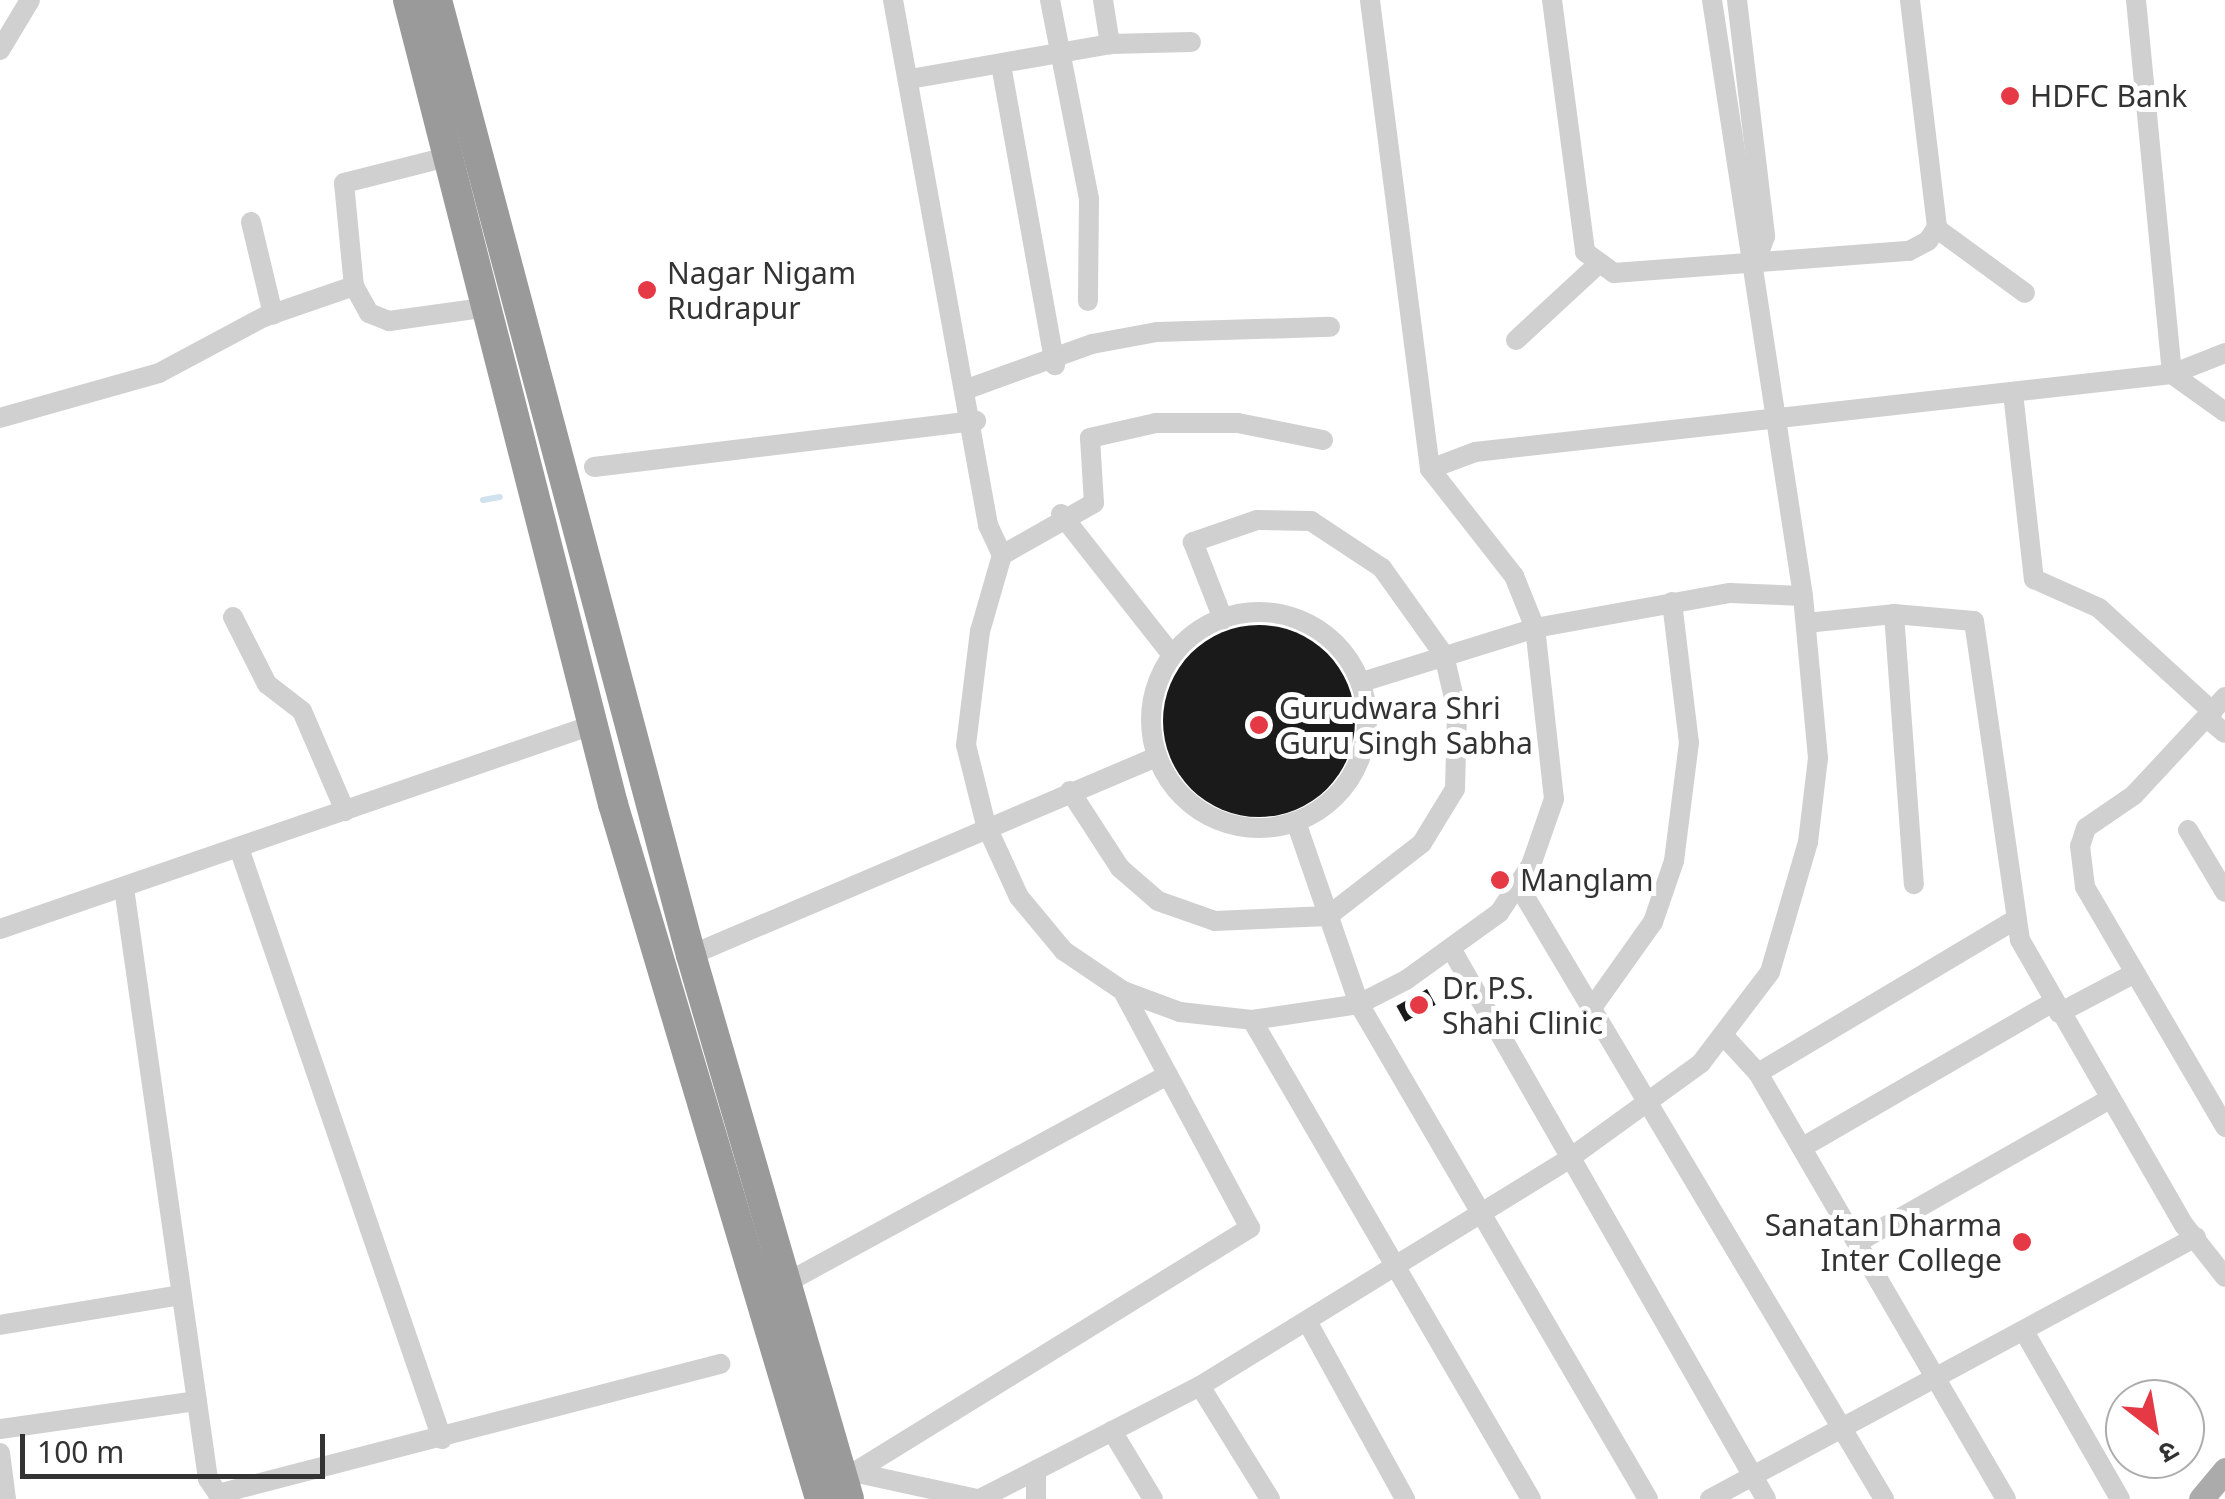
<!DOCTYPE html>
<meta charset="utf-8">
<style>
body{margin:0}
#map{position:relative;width:2225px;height:1499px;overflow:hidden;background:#fff;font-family:"Noto Sans","Noto Sans Devanagari",sans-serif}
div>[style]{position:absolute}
.stream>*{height:6px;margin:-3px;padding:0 3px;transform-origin:3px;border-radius:3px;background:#cfe2ee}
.building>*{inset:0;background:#1a1a1a;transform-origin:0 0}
.round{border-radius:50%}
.minor>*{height:20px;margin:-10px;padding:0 10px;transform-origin:10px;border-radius:10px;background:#d0d0d0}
.minor>.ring{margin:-10px;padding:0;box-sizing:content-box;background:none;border:20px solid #d0d0d0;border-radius:50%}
.major>*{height:25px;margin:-12.5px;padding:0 12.5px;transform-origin:12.5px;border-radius:12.5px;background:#ababab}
.highway>*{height:30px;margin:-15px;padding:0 15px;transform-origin:15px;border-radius:15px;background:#9a9a9a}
.dots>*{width:28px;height:28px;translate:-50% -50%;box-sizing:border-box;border:5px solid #fff;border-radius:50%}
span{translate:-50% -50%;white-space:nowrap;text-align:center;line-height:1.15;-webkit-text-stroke:10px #fff;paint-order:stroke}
.poi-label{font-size:30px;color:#333}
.left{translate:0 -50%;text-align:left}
.right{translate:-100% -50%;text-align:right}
.north{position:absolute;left:2105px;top:1379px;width:100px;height:100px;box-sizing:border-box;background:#fff;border:2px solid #adadad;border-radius:50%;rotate:149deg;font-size:28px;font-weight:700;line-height:40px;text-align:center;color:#333}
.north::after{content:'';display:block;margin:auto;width:35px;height:45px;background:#e63946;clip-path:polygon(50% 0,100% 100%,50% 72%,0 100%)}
.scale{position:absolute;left:20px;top:1434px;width:305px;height:45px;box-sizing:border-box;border:5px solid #333;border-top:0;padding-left:12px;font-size:30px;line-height:35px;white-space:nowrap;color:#333;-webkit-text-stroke:8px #fff;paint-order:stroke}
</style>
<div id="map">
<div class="stream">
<div style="left:483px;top:500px;width:17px;rotate:-10deg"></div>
</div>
<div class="building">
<div class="round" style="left:1163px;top:625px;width:192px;height:192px"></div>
<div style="left:1427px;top:989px;width:18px;height:35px;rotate:61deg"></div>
</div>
<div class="minor">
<div style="left:893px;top:0;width:534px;rotate:79.74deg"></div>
<div style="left:988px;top:525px;width:33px;rotate:65deg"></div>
<div style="left:1050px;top:0;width:203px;rotate:78.9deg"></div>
<div style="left:1089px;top:199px;width:102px;rotate:90.6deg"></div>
<div style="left:1103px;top:0;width:45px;rotate:81deg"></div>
<div style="left:1552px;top:0;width:254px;rotate:82.5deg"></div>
<div style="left:1585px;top:252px;width:36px;rotate:36deg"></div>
<div style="left:1614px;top:273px;width:296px;rotate:-4.3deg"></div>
<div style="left:1909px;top:251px;width:21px;rotate:-28deg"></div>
<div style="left:1928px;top:241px;width:17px;rotate:-57deg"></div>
<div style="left:1937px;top:227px;width:229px;rotate:-96.8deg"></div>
<div style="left:1737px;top:0;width:238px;rotate:83.2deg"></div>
<div style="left:1765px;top:236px;width:31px;rotate:109deg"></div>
<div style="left:2136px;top:0;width:376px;rotate:84.5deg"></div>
<div style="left:2172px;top:374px;width:57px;rotate:-21.6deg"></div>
<div style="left:0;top:50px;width:58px;rotate:-59deg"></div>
<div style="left:1001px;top:65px;width:305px;rotate:79.8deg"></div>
<div style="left:910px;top:79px;width:203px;rotate:-9.9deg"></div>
<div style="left:1110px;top:44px;width:81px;rotate:-1.4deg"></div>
<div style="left:447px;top:157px;width:106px;rotate:165.8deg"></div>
<div style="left:344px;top:183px;width:103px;rotate:84.5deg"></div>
<div style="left:354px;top:286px;width:31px;rotate:61deg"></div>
<div style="left:369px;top:313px;width:22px;rotate:22deg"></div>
<div style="left:389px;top:321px;width:95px;rotate:-7.9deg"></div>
<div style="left:251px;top:222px;width:95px;rotate:76.6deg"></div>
<div style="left:1936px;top:228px;width:110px;rotate:36.1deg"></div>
<div style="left:1516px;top:340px;width:108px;rotate:-42.7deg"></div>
<div style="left:970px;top:388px;width:130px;rotate:-19.8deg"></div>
<div style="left:1092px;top:344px;width:66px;rotate:-10.5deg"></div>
<div style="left:1157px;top:332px;width:173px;rotate:-1.7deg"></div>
<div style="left:2013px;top:393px;width:187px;rotate:83.6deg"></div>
<div style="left:2034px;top:579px;width:71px;rotate:24deg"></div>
<div style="left:2099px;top:608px;width:154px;rotate:42.4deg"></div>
<div style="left:0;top:418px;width:165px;rotate:-15.8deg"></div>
<div style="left:159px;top:373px;width:119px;rotate:-28.1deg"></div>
<div style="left:264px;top:317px;width:95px;rotate:-19deg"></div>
<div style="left:1323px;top:440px;width:87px;rotate:-168.7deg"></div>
<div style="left:1238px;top:423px;width:82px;rotate:180deg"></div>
<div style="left:1156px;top:423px;width:68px;rotate:167.2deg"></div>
<div style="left:1090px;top:438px;width:65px;rotate:86.5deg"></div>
<div style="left:1094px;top:503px;width:106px;rotate:150.5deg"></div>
<div style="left:1002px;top:555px;width:79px;rotate:106.1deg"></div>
<div style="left:980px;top:631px;width:115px;rotate:97deg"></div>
<div style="left:966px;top:745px;width:82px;rotate:76deg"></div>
<div style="left:986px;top:825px;width:79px;rotate:65.4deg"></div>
<div style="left:1019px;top:897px;width:70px;rotate:50.2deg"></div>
<div style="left:1064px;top:951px;width:71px;rotate:34.1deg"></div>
<div style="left:1123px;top:991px;width:61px;rotate:20.2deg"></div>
<div style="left:1180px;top:1012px;width:72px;rotate:6.3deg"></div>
<div style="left:1252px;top:1020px;width:108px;rotate:-8.5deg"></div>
<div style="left:1359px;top:1004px;width:53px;rotate:-27.1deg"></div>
<div style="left:1406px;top:980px;width:115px;rotate:-35.8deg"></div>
<div style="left:1499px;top:913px;width:58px;rotate:-56.3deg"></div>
<div style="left:1531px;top:865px;width:70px;rotate:-70.8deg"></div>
<div style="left:1554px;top:799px;width:172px;rotate:-96.3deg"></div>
<div style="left:1535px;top:628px;width:56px;rotate:-112deg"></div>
<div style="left:1514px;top:576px;width:136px;rotate:-128.1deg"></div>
<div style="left:1430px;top:469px;width:473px;rotate:-97.3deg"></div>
<div style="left:594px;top:467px;width:385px;rotate:-6.9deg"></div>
<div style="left:1430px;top:469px;width:48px;rotate:-20.7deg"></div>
<div style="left:1475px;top:452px;width:701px;rotate:-6.39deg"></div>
<div style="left:2172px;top:374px;width:65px;rotate:35.6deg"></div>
<div style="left:1061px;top:514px;width:179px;rotate:51.8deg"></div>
<div class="ring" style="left:1151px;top:612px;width:196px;height:196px"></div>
<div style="left:1894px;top:614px;width:271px;rotate:85.8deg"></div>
<div style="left:233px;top:617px;width:75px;rotate:63.1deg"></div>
<div style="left:267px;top:684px;width:44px;rotate:37.6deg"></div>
<div style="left:302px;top:711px;width:109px;rotate:66.7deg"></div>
<div style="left:1806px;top:623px;width:88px;rotate:-5.8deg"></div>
<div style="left:1894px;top:614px;width:80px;rotate:5deg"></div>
<div style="left:1974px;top:621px;width:322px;rotate:81.8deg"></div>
<div style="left:2020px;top:940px;width:329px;rotate:60.1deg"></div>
<div style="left:2184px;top:1225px;width:66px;rotate:51.7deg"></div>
<div style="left:1362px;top:682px;width:181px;rotate:-17.3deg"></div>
<div style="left:1535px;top:628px;width:198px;rotate:-10.2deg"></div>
<div style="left:1730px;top:593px;width:73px;rotate:2.4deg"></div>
<div style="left:2225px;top:697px;width:134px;rotate:132.9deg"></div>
<div style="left:2134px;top:795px;width:58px;rotate:145.5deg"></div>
<div style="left:2086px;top:828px;width:19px;rotate:108deg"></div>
<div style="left:2080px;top:846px;width:41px;rotate:83deg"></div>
<div style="left:2085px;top:887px;width:278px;rotate:59.7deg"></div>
<div style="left:2207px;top:718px;width:23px;rotate:40deg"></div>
<div style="left:1070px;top:791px;width:92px;rotate:57deg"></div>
<div style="left:1120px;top:868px;width:50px;rotate:41deg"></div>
<div style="left:1158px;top:901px;width:60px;rotate:19.3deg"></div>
<div style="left:1215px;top:921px;width:113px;rotate:-2.5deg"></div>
<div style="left:1328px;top:916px;width:119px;rotate:-37.8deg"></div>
<div style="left:1422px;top:843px;width:63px;rotate:-58.6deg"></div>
<div style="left:1455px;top:789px;width:78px;rotate:-88.5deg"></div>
<div style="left:1457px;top:711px;width:57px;rotate:-103.1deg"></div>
<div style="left:1444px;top:655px;width:107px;rotate:-125.5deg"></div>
<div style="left:1382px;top:568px;width:85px;rotate:-146.5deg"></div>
<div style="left:1311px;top:521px;width:54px;rotate:-178.9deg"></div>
<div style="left:1257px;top:520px;width:68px;rotate:161deg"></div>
<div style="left:1193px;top:542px;width:83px;rotate:68.7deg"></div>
<div style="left:1296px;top:822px;width:193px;rotate:70.9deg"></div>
<div style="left:1359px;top:1004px;width:573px;rotate:59.72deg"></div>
<div style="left:2188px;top:830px;width:72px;rotate:59.2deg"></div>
<div style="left:239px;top:848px;width:625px;rotate:71.04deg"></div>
<div style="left:1518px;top:885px;width:715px;rotate:59.2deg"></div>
<div style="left:124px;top:888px;width:597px;rotate:81.91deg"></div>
<div style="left:208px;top:1479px;width:18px;rotate:56deg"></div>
<div style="left:218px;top:1494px;width:519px;rotate:-14.52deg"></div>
<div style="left:0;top:929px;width:626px;rotate:-19.01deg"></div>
<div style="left:1453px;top:952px;width:630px;rotate:60.22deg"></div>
<div style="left:691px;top:955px;width:505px;rotate:-23.06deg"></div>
<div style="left:1594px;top:1005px;width:102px;rotate:-54.6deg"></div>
<div style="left:1653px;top:922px;width:65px;rotate:-71deg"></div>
<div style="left:1674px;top:861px;width:119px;rotate:-82.8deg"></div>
<div style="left:1689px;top:743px;width:142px;rotate:-96.9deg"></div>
<div style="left:2059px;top:1013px;width:84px;rotate:-27.8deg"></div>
<div style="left:1252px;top:1020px;width:554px;rotate:59.78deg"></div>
<div style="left:1723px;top:1035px;width:52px;rotate:47.4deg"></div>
<div style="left:1758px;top:1073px;width:493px;rotate:59.8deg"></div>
<div style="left:1758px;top:1073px;width:299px;rotate:-30.8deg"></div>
<div style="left:1803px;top:1147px;width:289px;rotate:-30.1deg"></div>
<div style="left:1858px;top:1242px;width:290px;rotate:-29.6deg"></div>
<div style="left:786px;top:1283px;width:435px;rotate:-28.6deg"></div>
<div style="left:1308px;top:1323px;width:201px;rotate:61.1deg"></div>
<div style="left:0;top:1325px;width:184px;rotate:-9.4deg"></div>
<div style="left:2025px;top:1333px;width:191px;rotate:60.2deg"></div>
<div style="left:1200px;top:1386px;width:133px;rotate:58.2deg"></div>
<div style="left:0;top:1429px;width:199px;rotate:-8.1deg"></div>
<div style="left:1112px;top:1431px;width:79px;rotate:58.9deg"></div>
<div style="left:0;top:1453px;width:46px;rotate:82.6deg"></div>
<div style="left:858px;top:1470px;width:461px;rotate:-31.7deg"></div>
<div style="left:1250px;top:1228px;width:269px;rotate:-118.2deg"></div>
<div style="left:1036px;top:1470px;width:29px;rotate:90deg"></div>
<div style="left:853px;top:1472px;width:127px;rotate:12.3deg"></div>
<div style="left:980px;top:1499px;width:247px;rotate:-27.2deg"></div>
<div style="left:1200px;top:1386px;width:435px;rotate:-31.6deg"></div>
<div style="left:1570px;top:1158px;width:162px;rotate:-35.9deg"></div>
<div style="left:1701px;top:1063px;width:114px;rotate:-52.8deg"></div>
<div style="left:1770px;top:972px;width:135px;rotate:-73.7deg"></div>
<div style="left:1808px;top:842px;width:85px;rotate:-83.2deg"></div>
<div style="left:1818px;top:758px;width:163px;rotate:-95.3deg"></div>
<div style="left:1803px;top:596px;width:603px;rotate:-98.68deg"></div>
<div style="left:1710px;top:1499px;width:552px;rotate:-28.33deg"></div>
</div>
<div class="major">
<div style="left:2201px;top:1499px;width:38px;rotate:-50deg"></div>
</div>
<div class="highway">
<div style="left:408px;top:0;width:830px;rotate:75.7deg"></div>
<div style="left:613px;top:804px;width:725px;rotate:73.41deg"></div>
<div style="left:437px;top:0;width:988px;rotate:75.11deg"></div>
<div style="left:691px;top:955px;width:566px;rotate:73.8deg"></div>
</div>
<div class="dots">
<div style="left:2010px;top:96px;background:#e63946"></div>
<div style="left:647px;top:290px;background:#e63946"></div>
<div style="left:1259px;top:725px;background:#e63946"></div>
<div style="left:1500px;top:880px;background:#e63946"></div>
<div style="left:1419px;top:1005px;background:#e63946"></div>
<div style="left:2022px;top:1242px;background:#e63946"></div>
</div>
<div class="poi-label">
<span class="left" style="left:2030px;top:96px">HDFC Bank</span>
<span class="left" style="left:667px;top:290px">Nagar Nigam<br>Rudrapur</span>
<span class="left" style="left:1279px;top:725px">Gurudwara Shri<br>Guru Singh Sabha</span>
<span class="left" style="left:1520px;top:880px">Manglam</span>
<span class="left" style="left:1442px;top:1005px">Dr. P.S.<br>Shahi Clinic</span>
<span class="right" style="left:2002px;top:1242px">Sanatan Dharma<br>Inter College</span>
</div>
<div class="north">उ</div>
<div class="scale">100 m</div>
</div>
